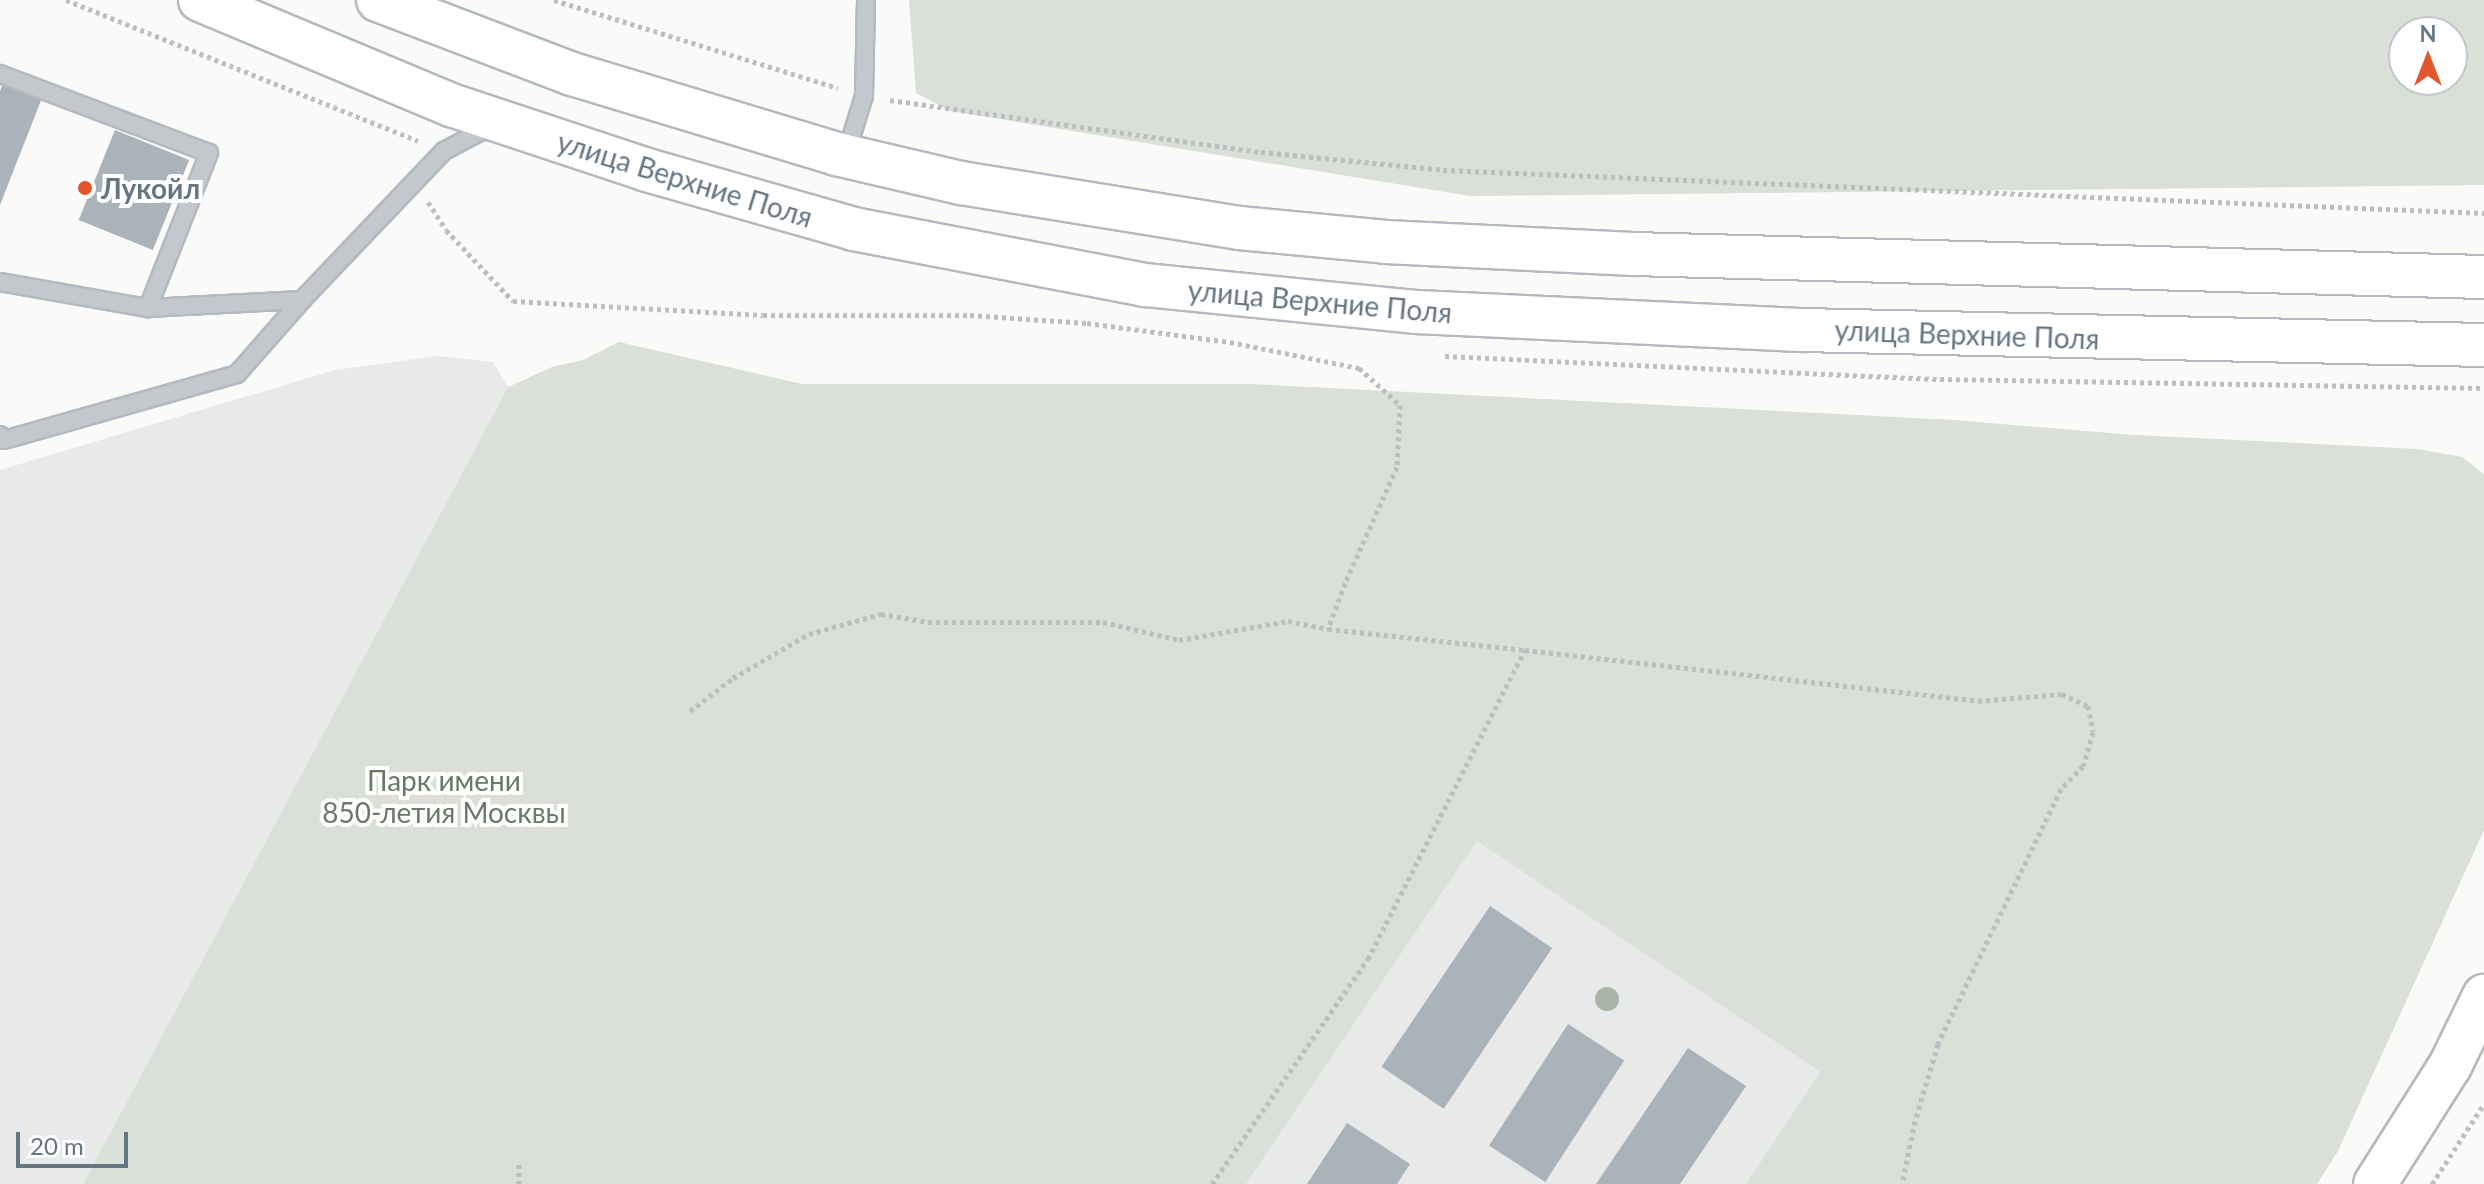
<!DOCTYPE html>
<meta charset="utf-8">
<style>
body{margin:0}
#map{position:relative;width:2484px;height:1184px;overflow:hidden;background:#fafaf8;font-family:Lato,sans-serif}
div>[style]{position:absolute}
.built>*{inset:0;background:#e8e9e9}
.green>*{inset:0;background:#dadfd7}
.building>*{inset:0;background:#aab3b9;transform-origin:0 0}
.path>*{height:5px;margin-top:-2.5px;transform-origin:0;background:repeating-linear-gradient(90deg,#bbbfc2 0 4px,transparent 0 8px)}
.roads{filter:drop-shadow(2px 0 #b3babf) drop-shadow(-2px 0 #b3babf) drop-shadow(0 2px #b3babf) drop-shadow(0 -2px #b3babf)}
.service>*{height:16px;margin:-8px;padding:0 8px;transform-origin:8px;border-radius:8px;background:#c3c8cc}
.secondary>*{height:42px;margin:-21px;padding:0 21px;transform-origin:21px;border-radius:21px;background:#fff}
.trees>*{width:24px;height:24px;margin:-12px;border-radius:50%;background:#aab4a7}
.dots>*{width:22px;height:22px;translate:-50% -50%;box-sizing:border-box;border:4px solid #fff;border-radius:50%}
span{translate:-50% -50%;white-space:nowrap;text-align:center;line-height:1.15;-webkit-text-stroke:8px #fff;paint-order:stroke}
.street-label{font-size:28px;color:#657683}
.poi-label{font-size:28px;color:#657683;font-weight:700}
.left{translate:0 -50%;text-align:left}
.park-label{font-size:28px;color:#687a64}
.north{position:absolute;left:2388px;top:16px;width:80px;height:80px;box-sizing:border-box;background:#fff;border:2px solid #c1c8cd;border-radius:50%;rotate:0deg;font-size:22px;font-weight:700;line-height:32px;text-align:center;color:#657683}
.north::after{content:'';display:block;margin:auto;width:28px;height:36px;background:#e4572e;clip-path:polygon(50% 0,100% 100%,50% 72%,0 100%)}
.scale{position:absolute;left:16px;top:1132px;width:112px;height:36px;box-sizing:border-box;border:4px solid #657683;border-top:0;padding-left:10px;font-size:24px;line-height:28px;white-space:nowrap;color:#657683;-webkit-text-stroke:6px #fff;paint-order:stroke}
</style>
<div id="map">
<div class="built">
<div style="clip-path:polygon(438px 356px,493px 362px,508px 387px,83px 1184px,0 1184px,0 470px,335px 370px)"></div>
<div style="clip-path:polygon(1477px 841px,1820px 1072px,1746px 1184px,1246px 1184px)"></div>
</div>
<div class="green">
<div style="clip-path:polygon(evenodd,909px 0,2484px 0,2484px 185px,1470px 196px,950px 111px,916px 93px,909px 0,2404px 32px,2452px 32px,2452px 80px,2404px 80px,2404px 32px)"></div>
<div style="clip-path:polygon(619px 342px,802px 384px,1251px 384px,1954px 420px,2134px 435px,2418px 449px,2462px 457px,2484px 474px,2484px 830px,2338px 1151px,2317px 1184px,1746px 1184px,1820px 1072px,1477px 841px,1246px 1184px,83px 1184px,508px 387px,552px 367px,583px 360px)"></div>
</div>
<div class="building">
<div style="clip-path:polygon(5px 78px,44px 93px,0 205px,0 91px)"></div>
<div style="left:115px;top:130px;width:80px;height:97px;rotate:22deg"></div>
<div style="left:1490px;top:906px;width:75px;height:194px;rotate:34deg"></div>
<div style="left:1568px;top:1024px;width:67px;height:145px;rotate:33deg"></div>
<div style="clip-path:polygon(1688px 1048px,1746px 1086px,1680px 1184px,1596px 1184px)"></div>
<div style="clip-path:polygon(1347px 1123px,1410px 1164px,1397px 1184px,1307px 1184px)"></div>
</div>
<div class="path">
<div style="left:66px;top:0;width:379px;rotate:21.8deg"></div>
<div style="left:554px;top:0;width:297px;rotate:17.2deg"></div>
<div style="left:890px;top:100px;width:375px;rotate:8deg"></div>
<div style="left:1261px;top:152px;width:183px;rotate:5.6deg"></div>
<div style="left:1443px;top:170px;width:1042px;rotate:2.37deg"></div>
<div style="left:428px;top:202px;width:33px;rotate:57deg"></div>
<div style="left:446px;top:230px;width:98px;rotate:46.7deg"></div>
<div style="left:513px;top:301px;width:250px;rotate:3.2deg"></div>
<div style="left:763px;top:315px;width:207px"></div>
<div style="left:970px;top:315px;width:117px;rotate:3.9deg"></div>
<div style="left:1087px;top:323px;width:144px;rotate:7.6deg"></div>
<div style="left:1230px;top:342px;width:132px;rotate:11.4deg"></div>
<div style="left:1359px;top:368px;width:55px;rotate:42.1deg"></div>
<div style="left:1400px;top:405px;width:62px;rotate:92.8deg"></div>
<div style="left:1397px;top:467px;width:127px;rotate:114.1deg"></div>
<div style="left:1345px;top:583px;width:49px;rotate:110.3deg"></div>
<div style="left:1445px;top:356px;width:496px;rotate:2.7deg"></div>
<div style="left:1940px;top:379px;width:544px;rotate:0.95deg"></div>
<div style="left:690px;top:711px;width:54px;rotate:-37.5deg"></div>
<div style="left:733px;top:678px;width:88px;rotate:-30.1deg"></div>
<div style="left:809px;top:634px;width:75px;rotate:-15.5deg"></div>
<div style="left:881px;top:614px;width:48px;rotate:9.7deg"></div>
<div style="left:928px;top:622px;width:175px"></div>
<div style="left:1103px;top:622px;width:78px;rotate:13.3deg"></div>
<div style="left:1179px;top:640px;width:111px;rotate:-9.9deg"></div>
<div style="left:1288px;top:621px;width:41px;rotate:11.3deg"></div>
<div style="left:1328px;top:629px;width:198px;rotate:6.1deg"></div>
<div style="left:519px;top:1184px;width:20px;rotate:-90deg"></div>
<div style="left:1212px;top:1184px;width:274px;rotate:-55.3deg"></div>
<div style="left:1368px;top:959px;width:347px;rotate:-63.1deg"></div>
<div style="left:1525px;top:650px;width:456px;rotate:6.4deg"></div>
<div style="left:1978px;top:701px;width:84px;rotate:-4.8deg"></div>
<div style="left:2062px;top:694px;width:29px;rotate:25deg"></div>
<div style="left:2088px;top:706px;width:26px;rotate:79deg"></div>
<div style="left:2093px;top:732px;width:35px;rotate:106deg"></div>
<div style="left:2083px;top:766px;width:32px;rotate:134deg"></div>
<div style="left:2061px;top:789px;width:283px;rotate:115.8deg"></div>
<div style="left:1938px;top:1044px;width:80px;rotate:106.6deg"></div>
<div style="left:1915px;top:1121px;width:64px;rotate:101.7deg"></div>
<div style="left:2432px;top:1184px;width:95px;rotate:-57deg"></div>
</div>
<div class="roads">
<div class="service">
<div style="left:0;top:74px;width:223px;rotate:20.7deg"></div>
<div style="left:209px;top:153px;width:167px;rotate:111.5deg"></div>
<div style="left:846px;top:154px;width:61px;rotate:-72.8deg"></div>
<div style="left:864px;top:96px;width:96px;rotate:-88.8deg"></div>
<div style="left:0;top:282px;width:150px;rotate:10deg"></div>
<div style="left:148px;top:308px;width:154px;rotate:-3deg"></div>
<div style="left:302px;top:300px;width:206px;rotate:-46.4deg"></div>
<div style="left:444px;top:151px;width:55px;rotate:-28deg"></div>
<div style="left:0;top:435px;width:6px;rotate:51deg"></div>
<div style="left:4px;top:440px;width:242px;rotate:-15.8deg"></div>
<div style="left:237px;top:374px;width:98px;rotate:-48.7deg"></div>
</div>
<div class="secondary">
<div style="left:200px;top:0;width:275px;rotate:22.7deg"></div>
<div style="left:454px;top:106px;width:203px;rotate:18.3deg"></div>
<div style="left:647px;top:170px;width:215px;rotate:15.9deg"></div>
<div style="left:854px;top:229px;width:296px;rotate:10.9deg"></div>
<div style="left:1145px;top:285px;width:273px;rotate:5.7deg"></div>
<div style="left:1417px;top:312px;width:384px;rotate:2.7deg"></div>
<div style="left:1801px;top:330px;width:683px;rotate:1.26deg"></div>
<div style="left:378px;top:0;width:208px;rotate:20.9deg"></div>
<div style="left:572px;top:74px;width:277px;rotate:16.8deg"></div>
<div style="left:837px;top:154px;width:127px;rotate:13.2deg"></div>
<div style="left:961px;top:183px;width:282px;rotate:9.2deg"></div>
<div style="left:1239px;top:228px;width:148px;rotate:5.4deg"></div>
<div style="left:1386px;top:242px;width:247px;rotate:2.8deg"></div>
<div style="left:1633px;top:254px;width:851px;rotate:1.55deg"></div>
<div style="left:2375px;top:1184px;width:140px;rotate:-57.6deg"></div>
<div style="left:2450px;top:1066px;width:78px;rotate:-64.1deg"></div>
</div>
</div>
<div class="trees">
<div style="left:1607px;top:999px"></div>
</div>
<div class="dots">
<div style="left:85px;top:188px;background:#e4572e"></div>
</div>
<div class="street-label">
<span style="left:685px;top:179px;rotate:17deg">улица Верхние Поля</span>
<span style="left:1320px;top:301px;rotate:5deg">улица Верхние Поля</span>
<span style="left:1967px;top:334px;rotate:2deg">улица Верхние Поля</span>
</div>
<div class="poi-label">
<span class="left" style="left:101px;top:188px">Лукойл</span>
</div>
<div class="park-label">
<span style="left:444px;top:796px">Парк имени<br>850-летия Москвы</span>
</div>
<div class="north">N</div>
<div class="scale">20 m</div>
</div>
